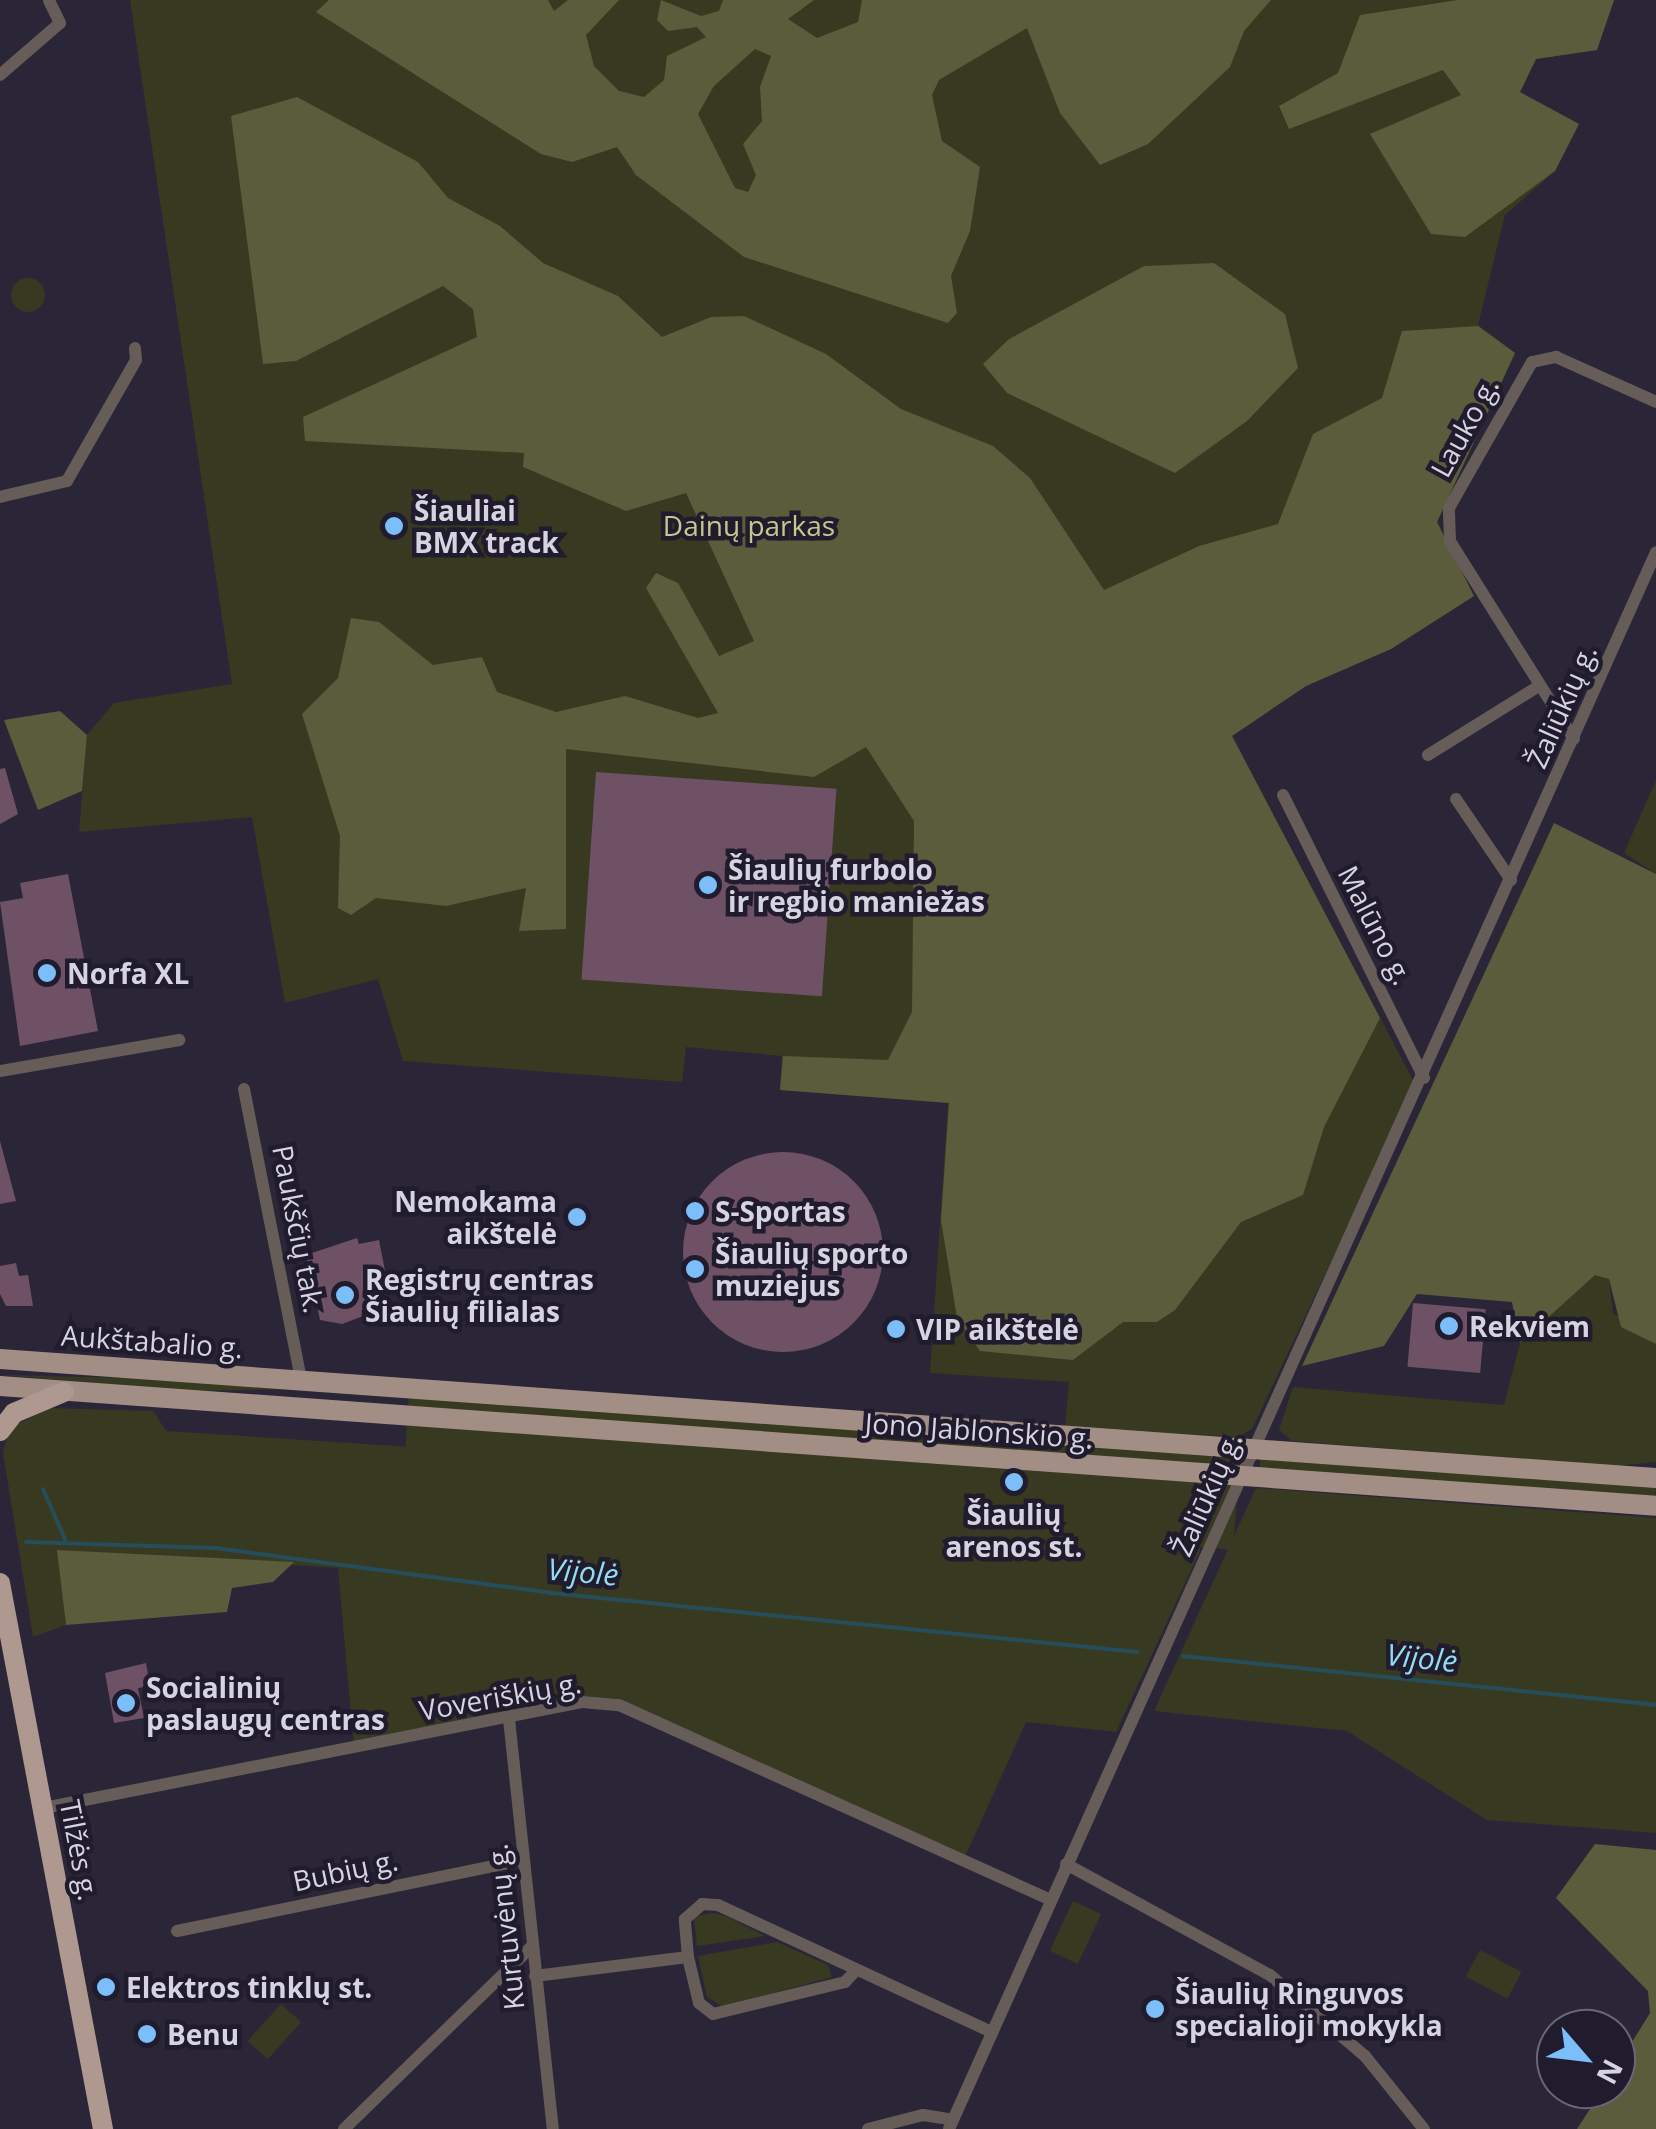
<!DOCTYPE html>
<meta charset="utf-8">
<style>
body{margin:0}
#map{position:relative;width:1656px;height:2129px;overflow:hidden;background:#2a2638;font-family:"Open Sans",sans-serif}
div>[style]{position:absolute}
.green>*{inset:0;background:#383921;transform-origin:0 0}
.round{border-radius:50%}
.forest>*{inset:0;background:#5b5c3b}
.stream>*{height:4px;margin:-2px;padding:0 2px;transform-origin:2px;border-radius:2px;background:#254e5a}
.building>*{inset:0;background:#6f5165;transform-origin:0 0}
.minor>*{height:12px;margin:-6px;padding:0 6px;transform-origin:6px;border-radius:6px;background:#665c58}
.primary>*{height:20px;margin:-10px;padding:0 10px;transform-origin:10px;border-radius:10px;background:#a38e86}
.trunk>*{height:20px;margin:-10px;padding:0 10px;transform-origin:10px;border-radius:10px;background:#af988f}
.dots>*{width:28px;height:28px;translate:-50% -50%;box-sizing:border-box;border:5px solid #201c2e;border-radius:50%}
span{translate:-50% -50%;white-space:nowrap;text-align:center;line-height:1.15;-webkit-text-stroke:9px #201c2e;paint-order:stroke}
.street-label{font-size:28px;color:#d6d4e0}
.poi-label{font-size:28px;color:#d6d4e0;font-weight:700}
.left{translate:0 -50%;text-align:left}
.right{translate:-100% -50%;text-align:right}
.park-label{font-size:28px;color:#c5c88c}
.water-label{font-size:30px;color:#92dcf2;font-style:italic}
.north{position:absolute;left:1536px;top:2009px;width:100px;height:100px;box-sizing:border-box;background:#201c2e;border:2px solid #696675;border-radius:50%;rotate:118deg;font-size:28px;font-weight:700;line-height:40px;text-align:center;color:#d6d4e0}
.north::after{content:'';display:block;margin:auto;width:35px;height:45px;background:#7cbef9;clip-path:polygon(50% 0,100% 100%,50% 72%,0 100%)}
</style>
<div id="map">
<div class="green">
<div style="clip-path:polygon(130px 0,1614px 0,1597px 50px,1536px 59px,1520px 92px,1579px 124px,1555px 171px,1505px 215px,1478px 325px,1515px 353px,1437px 522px,1474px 596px,1391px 649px,1306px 686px,1232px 736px,1415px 1084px,1252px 1429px,1238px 1437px,1065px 1427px,1069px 1382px,930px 1373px,948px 1103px,780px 1090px,782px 1056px,686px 1047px,682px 1082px,403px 1061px,378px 979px,285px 1003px,252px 817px,79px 832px,87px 735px,114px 703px,232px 684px)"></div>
<div class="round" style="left:11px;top:278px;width:34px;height:34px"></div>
<div style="clip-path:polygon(1656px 780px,1656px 874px,1624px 853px)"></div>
<div style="clip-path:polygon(1595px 1274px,1609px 1279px,1613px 1313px,1656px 1344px,1656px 1462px,1615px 1466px,1292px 1441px,1279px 1430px,1293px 1387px,1504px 1405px,1520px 1343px)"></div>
<div style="clip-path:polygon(0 1375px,179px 1379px,294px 1389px,197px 1391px)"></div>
<div style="left:409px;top:1396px;width:833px;height:96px;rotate:4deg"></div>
<div style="clip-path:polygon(48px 1408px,153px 1411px,166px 1431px,458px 1450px,1036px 1511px,1181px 1530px,1197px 1534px,1200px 1551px,1116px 1732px,1026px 1722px,964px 1859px,619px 1705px,582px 1702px,354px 1748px,338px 1568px,58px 1550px,66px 1625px,33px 1637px,3px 1453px,9px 1429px)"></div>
<div style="left:1260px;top:1459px;width:397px;height:11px;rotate:4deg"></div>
<div style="clip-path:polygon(1256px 1488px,1656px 1518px,1656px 1833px,1487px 1820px,1347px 1731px,1154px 1711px)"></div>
<div style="left:1073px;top:1901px;width:31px;height:55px;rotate:25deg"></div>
<div style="clip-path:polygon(714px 1913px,726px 1916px,765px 1936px,697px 1946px,694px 1916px)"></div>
<div style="clip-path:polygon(777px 1942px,828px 1965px,832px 1977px,723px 2007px,707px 1997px,698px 1956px)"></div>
<div style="left:1480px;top:1950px;width:47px;height:30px;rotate:28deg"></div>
<div style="left:281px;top:2004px;width:27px;height:50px;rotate:42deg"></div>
</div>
<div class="forest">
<div style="clip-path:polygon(evenodd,329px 0,548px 0,554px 11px,568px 0,619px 0,586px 35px,594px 66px,619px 91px,644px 97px,664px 80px,667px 56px,706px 37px,697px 27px,668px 31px,657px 20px,661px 0,701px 16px,719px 11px,723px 0,814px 0,788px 19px,817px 38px,858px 22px,862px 0,1271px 0,1244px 31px,1230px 67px,1148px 144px,1100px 165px,1060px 113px,1027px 28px,939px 80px,932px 95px,942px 141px,980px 167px,970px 231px,951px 276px,957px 313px,948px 323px,744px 257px,636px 175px,617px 147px,572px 162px,541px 154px,316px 12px,329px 0,755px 49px,771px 56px,760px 87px,762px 121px,743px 144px,756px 175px,748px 192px,735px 188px,698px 114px,714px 86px,755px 49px)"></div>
<div style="clip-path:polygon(1458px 0,1614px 0,1597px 50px,1536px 59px,1520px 92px,1579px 124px,1555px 171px,1465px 237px,1431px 234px,1370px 134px,1461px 95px,1443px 70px,1289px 129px,1279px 106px,1338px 73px,1360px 15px)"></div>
<div style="clip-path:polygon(297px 97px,418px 162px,448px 198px,500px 226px,543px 263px,618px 296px,662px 337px,711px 317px,744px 316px,826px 354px,901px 409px,993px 446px,1030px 478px,1104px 590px,1199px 546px,1278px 524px,1313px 434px,1382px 398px,1402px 331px,1478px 326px,1515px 353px,1437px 522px,1474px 596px,1391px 649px,1306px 686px,1232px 736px,1380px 1018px,1324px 1127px,1303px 1195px,1241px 1222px,1175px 1310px,1157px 1322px,1123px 1322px,1073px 1360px,980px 1351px,957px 1318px,941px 1220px,949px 1103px,780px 1090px,783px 1056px,888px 1060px,912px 1012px,914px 821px,866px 747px,814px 777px,566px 749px,566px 929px,519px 931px,526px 888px,446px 906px,376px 898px,351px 915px,338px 908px,340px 836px,302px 714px,338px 678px,351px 618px,379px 622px,433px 665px,482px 657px,497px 692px,556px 712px,625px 696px,698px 718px,718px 713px,646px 588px,656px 573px,678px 583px,719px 656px,754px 641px,686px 493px,626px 511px,523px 467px,524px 453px,305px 441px,303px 417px,477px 337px,473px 309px,443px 286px,296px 361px,263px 364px,231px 116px)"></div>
<div style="clip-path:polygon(1214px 263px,1285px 314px,1298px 368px,1247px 421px,1175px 473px,1007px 393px,983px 364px,1009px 339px,1144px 266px)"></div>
<div style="clip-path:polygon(60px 711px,87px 735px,82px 791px,38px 810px,4px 720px)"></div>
<div style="clip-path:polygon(1554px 823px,1656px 874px,1656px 1344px,1621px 1327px,1609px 1279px,1595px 1275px,1520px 1343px,1512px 1302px,1417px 1294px,1384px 1346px,1302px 1366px)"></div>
<div style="clip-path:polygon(57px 1550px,294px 1562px,273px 1582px,232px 1588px,227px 1612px,66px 1625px)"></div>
<div style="clip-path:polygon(1595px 1844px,1656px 1850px,1656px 2129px,1577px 2129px,1603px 2089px,1616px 2089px,1616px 2068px,1650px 2013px,1648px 1991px,1556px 1898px)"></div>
</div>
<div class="stream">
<div style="left:43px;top:1489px;width:55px;rotate:66.3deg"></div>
<div style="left:26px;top:1542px;width:189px;rotate:1.8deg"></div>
<div style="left:215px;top:1548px;width:339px;rotate:7.6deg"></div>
<div style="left:551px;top:1593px;width:589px;rotate:5.75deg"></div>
<div style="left:1183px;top:1656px;width:476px;rotate:5.9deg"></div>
</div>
<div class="building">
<div style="clip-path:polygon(5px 768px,18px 814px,0 824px,0 769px)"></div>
<div style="left:596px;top:772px;width:241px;height:208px;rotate:4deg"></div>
<div style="clip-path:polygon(68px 874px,98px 1031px,20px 1046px,0 902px,23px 898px,20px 883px)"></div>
<div style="clip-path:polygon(0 1141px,16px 1201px,0 1204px)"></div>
<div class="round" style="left:683px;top:1152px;width:200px;height:200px"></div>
<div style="clip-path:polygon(357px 1238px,359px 1244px,379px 1240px,386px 1276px,373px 1279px,379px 1310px,342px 1324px,320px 1320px,306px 1255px)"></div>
<div style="clip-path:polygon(16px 1263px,19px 1276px,28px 1275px,33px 1306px,6px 1306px,0 1294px,0 1266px)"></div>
<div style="left:1413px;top:1303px;width:73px;height:64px;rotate:5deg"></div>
<div style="clip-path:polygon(146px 1663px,150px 1686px,138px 1688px,144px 1718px,114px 1723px,105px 1673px)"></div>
</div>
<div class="minor">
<div style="left:0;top:75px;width:79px;rotate:-40.9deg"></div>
<div style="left:60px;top:23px;width:25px;rotate:-116deg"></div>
<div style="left:0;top:497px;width:69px;rotate:-13.4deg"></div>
<div style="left:67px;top:481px;width:139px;rotate:-60.3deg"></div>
<div style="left:136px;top:360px;width:12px;rotate:-95deg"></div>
<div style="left:1574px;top:739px;width:234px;rotate:-122.1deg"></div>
<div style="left:1450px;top:541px;width:33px;rotate:-92deg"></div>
<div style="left:1449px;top:508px;width:168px;rotate:-60.4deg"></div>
<div style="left:1532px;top:362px;width:25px;rotate:-12deg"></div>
<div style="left:1556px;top:357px;width:110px;rotate:24.2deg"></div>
<div style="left:1428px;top:755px;width:131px;rotate:-31.9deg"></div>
<div style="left:1283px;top:795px;width:316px;rotate:63.5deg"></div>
<div style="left:1456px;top:799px;width:98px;rotate:55.8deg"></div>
<div style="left:0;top:1071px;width:182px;rotate:-9.8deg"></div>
<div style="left:244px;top:1089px;width:296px;rotate:78.9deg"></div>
<div style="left:509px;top:1719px;width:412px;rotate:83.9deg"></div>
<div style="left:44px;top:1808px;width:548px;rotate:-11.15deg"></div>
<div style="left:582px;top:1702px;width:37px;rotate:5deg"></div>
<div style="left:619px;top:1705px;width:473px;rotate:24.3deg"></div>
<div style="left:1066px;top:1864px;width:232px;rotate:28.6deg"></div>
<div style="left:1270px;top:1975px;width:125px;rotate:40.5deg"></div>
<div style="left:1365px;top:2056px;width:94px;rotate:51.1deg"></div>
<div style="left:177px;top:1931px;width:352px;rotate:-11.6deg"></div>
<div style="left:688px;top:1957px;width:47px;rotate:76.6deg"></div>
<div style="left:699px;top:2003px;width:18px;rotate:38deg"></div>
<div style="left:713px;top:2014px;width:136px;rotate:-13.6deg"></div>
<div style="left:845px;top:1982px;width:16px;rotate:-47deg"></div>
<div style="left:535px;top:1976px;width:154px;rotate:-7.1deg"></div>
<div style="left:688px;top:1957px;width:38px;rotate:-95deg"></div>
<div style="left:685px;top:1919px;width:23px;rotate:-41deg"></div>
<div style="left:702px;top:1904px;width:16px;rotate:4deg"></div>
<div style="left:718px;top:1905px;width:302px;rotate:24.9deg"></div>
<div style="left:344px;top:2129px;width:262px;rotate:-44.2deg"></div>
<div style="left:868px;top:2129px;width:57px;rotate:-14.3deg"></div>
<div style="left:923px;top:2115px;width:30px;rotate:9deg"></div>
<div style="left:949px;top:2129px;width:1728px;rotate:-65.85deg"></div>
</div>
<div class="primary">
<div style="left:0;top:1359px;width:1660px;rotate:4.11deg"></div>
<div style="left:0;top:1386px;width:1660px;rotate:4.14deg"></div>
</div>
<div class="trunk">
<div style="left:0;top:1431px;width:23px;rotate:-52deg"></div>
<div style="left:14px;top:1413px;width:54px;rotate:-22.8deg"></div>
<div style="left:0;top:1583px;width:556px;rotate:79.32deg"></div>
</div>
<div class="dots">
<div style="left:394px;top:526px;background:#7cbef9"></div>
<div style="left:708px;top:885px;background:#7cbef9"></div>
<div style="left:47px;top:973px;background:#7cbef9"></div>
<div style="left:695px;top:1211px;background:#7cbef9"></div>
<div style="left:577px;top:1217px;background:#7cbef9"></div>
<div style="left:695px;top:1269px;background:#7cbef9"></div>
<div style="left:345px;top:1295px;background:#7cbef9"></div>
<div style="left:1449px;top:1326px;background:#7cbef9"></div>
<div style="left:896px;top:1329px;background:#7cbef9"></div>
<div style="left:1014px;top:1482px;background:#7cbef9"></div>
<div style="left:126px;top:1703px;background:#7cbef9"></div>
<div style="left:106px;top:1987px;background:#7cbef9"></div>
<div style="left:1155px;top:2009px;background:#7cbef9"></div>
<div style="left:147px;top:2034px;background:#7cbef9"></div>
</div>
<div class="street-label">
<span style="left:1464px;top:427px;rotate:-61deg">Lauko g.</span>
<span style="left:1561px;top:706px;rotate:-66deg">Žaliūkių g.</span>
<span style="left:1376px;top:925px;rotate:63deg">Malūno g.</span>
<span style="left:299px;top:1229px;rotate:79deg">Paukščių tak.</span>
<span style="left:152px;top:1341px;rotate:4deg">Aukštabalio g.</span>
<span style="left:979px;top:1430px;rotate:4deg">Jono Jablonskio g.</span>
<span style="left:1206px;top:1494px;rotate:-66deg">Žaliūkių g.</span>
<span style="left:500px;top:1696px;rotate:-10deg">Voveriškių g.</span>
<span style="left:80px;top:1850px;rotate:79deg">Tilžės g.</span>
<span style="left:345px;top:1870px;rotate:-12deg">Bubių g.</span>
<span style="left:505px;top:1927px;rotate:-96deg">Kurtuvėnų g.</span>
</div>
<div class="poi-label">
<span class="left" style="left:414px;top:526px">Šiauliai<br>BMX track</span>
<span class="left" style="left:728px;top:885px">Šiaulių furbolo<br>ir regbio maniežas</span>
<span class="left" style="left:67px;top:973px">Norfa XL</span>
<span class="right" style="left:557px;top:1217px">Nemokama<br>aikštelė</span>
<span class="left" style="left:715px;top:1211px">S-Sportas</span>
<span class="left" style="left:715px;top:1269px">Šiaulių sporto<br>muziejus</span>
<span class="left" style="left:365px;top:1295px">Registrų centras<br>Šiaulių filialas</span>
<span class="left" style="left:1469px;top:1326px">Rekviem</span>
<span class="left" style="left:916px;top:1329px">VIP aikštelė</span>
<span style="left:1014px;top:1530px">Šiaulių<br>arenos st.</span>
<span class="left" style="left:146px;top:1703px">Socialinių<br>paslaugų centras</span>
<span class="left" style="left:126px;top:1987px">Elektros tinklų st.</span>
<span class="left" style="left:1175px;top:2009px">Šiaulių Ringuvos<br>specialioji mokykla</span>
<span class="left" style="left:167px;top:2034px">Benu</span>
</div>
<div class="park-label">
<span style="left:749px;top:525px">Dainų parkas</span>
</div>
<div class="water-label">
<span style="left:583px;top:1572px;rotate:5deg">Vijolė</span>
<span style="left:1422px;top:1658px;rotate:6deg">Vijolė</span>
</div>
<div class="north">N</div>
</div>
